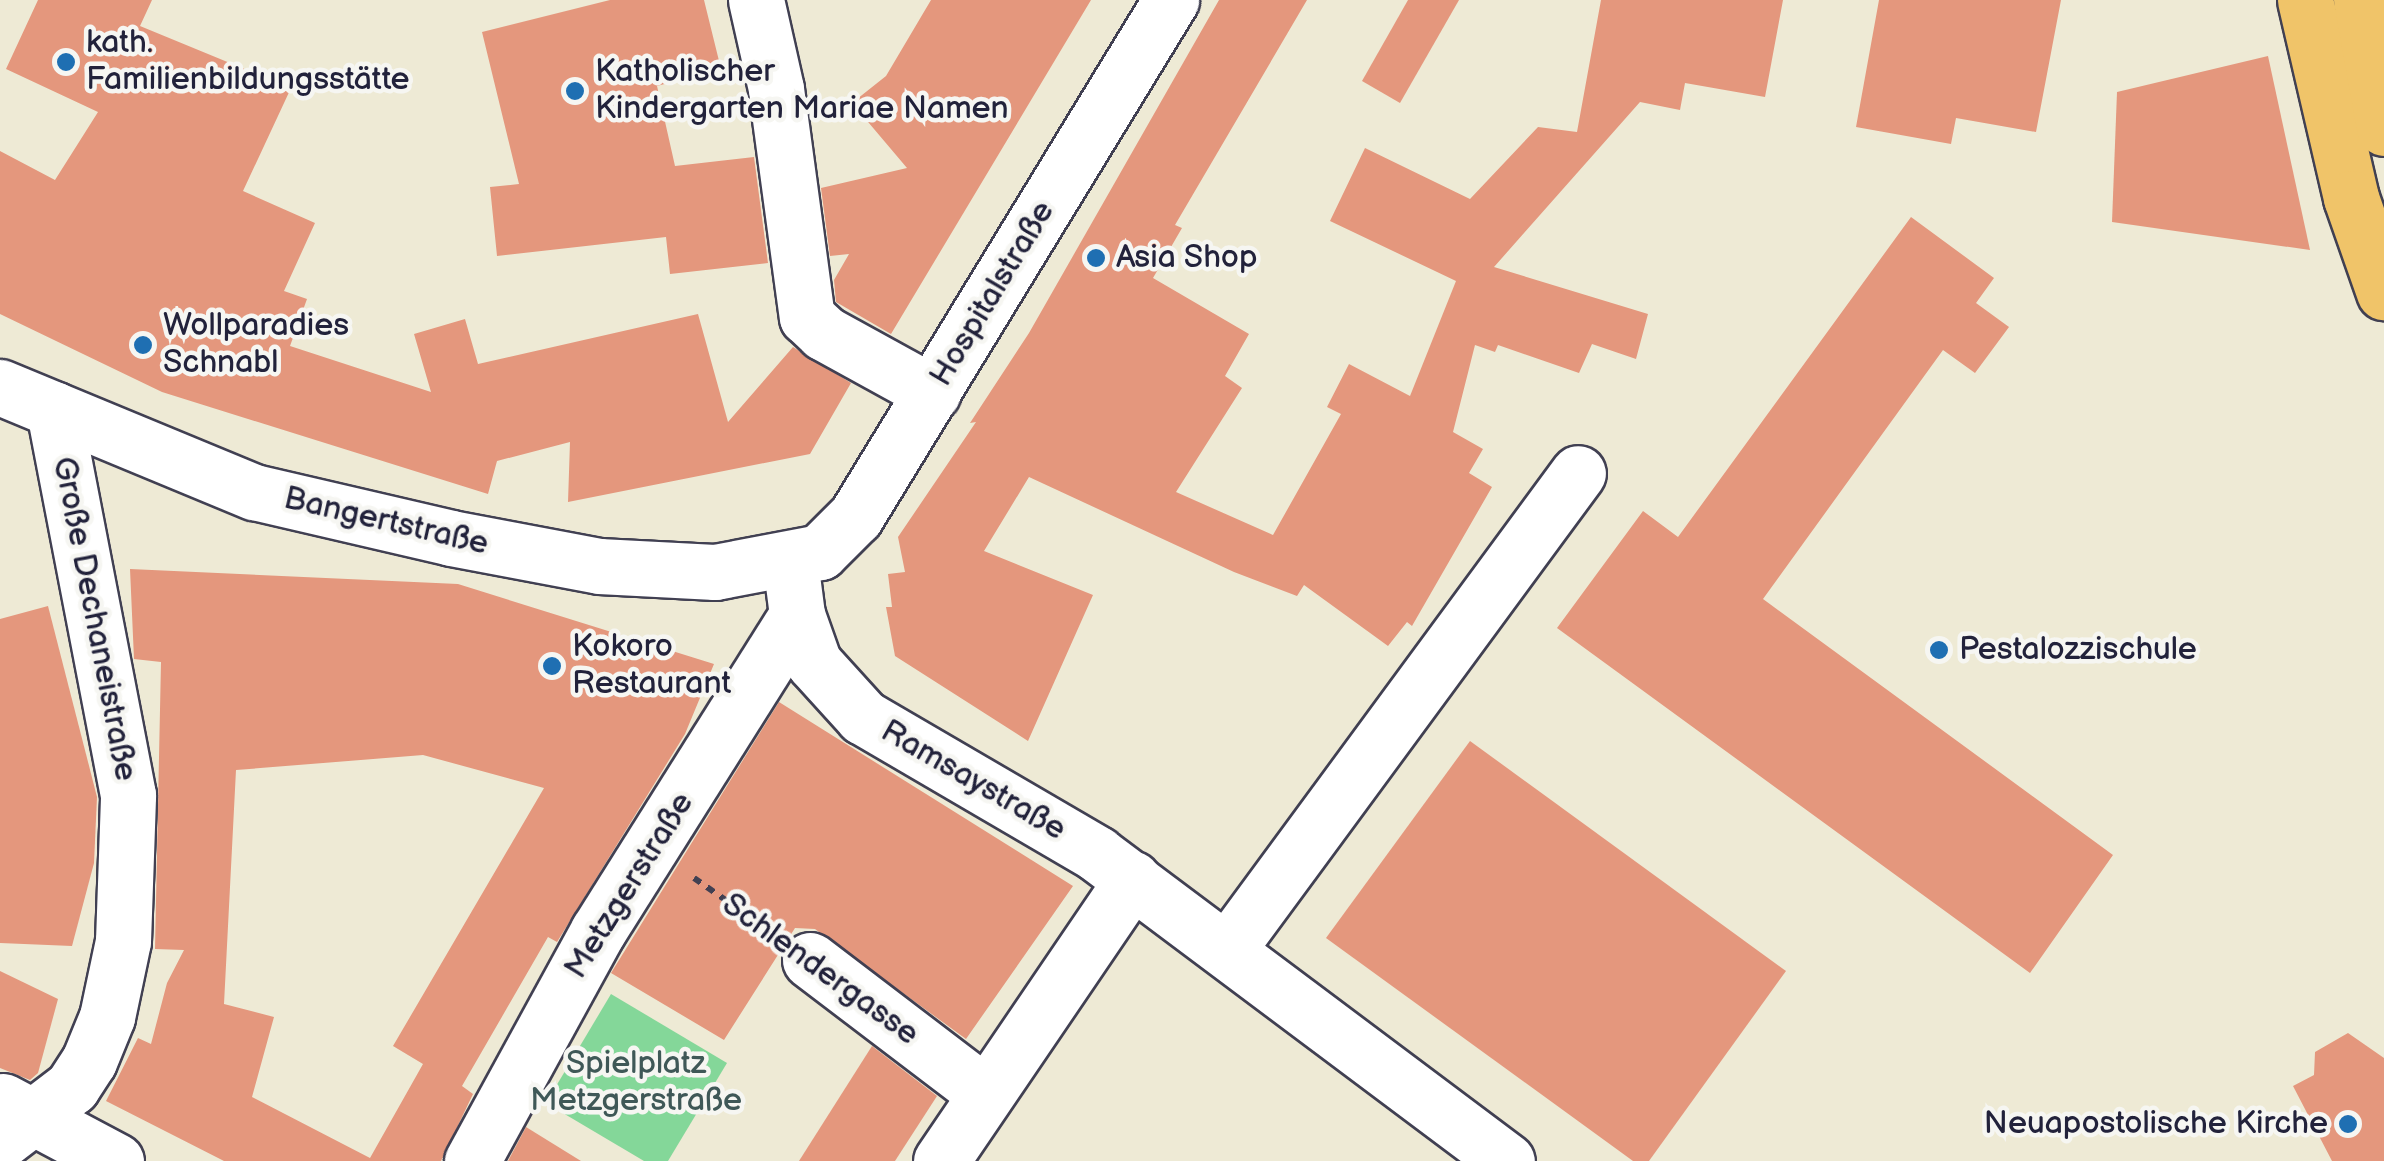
<!DOCTYPE html>
<meta charset="utf-8">
<style>
body{margin:0}
#map{position:relative;width:2384px;height:1161px;overflow:hidden;background:#eeead5;font-family:"Balsamiq Sans",sans-serif}
div>[style]{position:absolute}
.green>*{inset:0;background:#84d799}
.building>*{inset:0;background:#e4977d}
.path>*{height:6px;margin-top:-3px;transform-origin:0;background:repeating-linear-gradient(90deg,#414052 0 8px,transparent 0 16px)}
.roads{filter:drop-shadow(2px 0 #414052) drop-shadow(-2px 0 #414052) drop-shadow(0 2px #414052) drop-shadow(0 -2px #414052)}
.minor>*{height:55px;margin:-27.5px;padding:0 27.5px;transform-origin:27.5px;border-radius:27.5px;background:#fff}
.major>*{height:55px;margin:-27.5px;padding:0 27.5px;transform-origin:27.5px;border-radius:27.5px;background:#f0c469}
.dots>*{width:28px;height:28px;translate:-50% -50%;box-sizing:border-box;border:5px solid #f6f6f2;border-radius:50%}
span{translate:-50% -50%;white-space:nowrap;text-align:center;line-height:1.15;-webkit-text-stroke:9px #f6f6f2;paint-order:stroke}
.poi-label{font-size:32px;color:#22223b}
.left{translate:0 -50%;text-align:left}
.right{translate:-100% -50%;text-align:right}
.street-label{font-size:32px;color:#22223b}
.park-label{font-size:32px;color:#3f5857}
</style>
<div id="map">
<div class="green">
<div style="clip-path:polygon(611px 994px,727px 1063px,668px 1161px,644px 1161px,546px 1103px)"></div>
</div>
<div class="building">
<div style="clip-path:polygon(38px 0,152px 0,140px 26px,291px 88px,243px 191px,315px 223px,284px 291px,307px 299px,290px 346px,431px 392px,414px 334px,465px 319px,478px 364px,698px 314px,728px 422px,793px 347px,851px 383px,810px 454px,568px 502px,570px 442px,497px 461px,488px 494px,162px 392px,0 314px,0 151px,55px 180px,98px 112px,6px 69px)"></div>
<div style="clip-path:polygon(610px 0,704px 0,721px 69px,657px 86px,675px 166px,754px 157px,768px 263px,670px 274px,666px 237px,497px 256px,490px 187px,519px 184px,482px 32px)"></div>
<div style="clip-path:polygon(931px 0,1091px 0,891px 334px,836px 302px,834px 280px,849px 254px,830px 256px,821px 188px,907px 168px,852px 103px,886px 76px)"></div>
<div style="clip-path:polygon(1219px 0,1307px 0,1175px 225px,1182px 228px,1153px 278px,1249px 334px,1225px 376px,1242px 388px,1176px 492px,1273px 535px,1341px 414px,1327px 407px,1349px 364px,1410px 396px,1456px 281px,1330px 221px,1365px 148px,1470px 199px,1538px 127px,1577px 132px,1601px 0,1783px 0,1765px 97px,1685px 83px,1680px 110px,1640px 102px,1494px 267px,1648px 314px,1636px 359px,1592px 344px,1579px 373px,1498px 345px,1495px 352px,1475px 345px,1453px 432px,1483px 449px,1469px 473px,1492px 487px,1412px 626px,1407px 622px,1388px 646px,1304px 585px,1297px 596px,1234px 572px,1029px 477px,984px 551px,1093px 595px,1028px 741px,895px 656px,886px 607px,892px 607px,888px 574px,905px 572px,898px 537px,976px 422px,970px 423px,1029px 333px)"></div>
<div style="clip-path:polygon(1408px 0,1459px 0,1400px 103px,1362px 81px)"></div>
<div style="clip-path:polygon(1879px 0,2061px 0,2036px 132px,1956px 118px,1951px 144px,1856px 127px)"></div>
<div style="clip-path:polygon(2268px 56px,2310px 250px,2112px 222px,2117px 92px)"></div>
<div style="clip-path:polygon(1911px 217px,1994px 278px,1976px 303px,2009px 327px,1975px 373px,1943px 350px,1763px 599px,2113px 855px,2030px 973px,1557px 628px,1643px 511px,1678px 537px)"></div>
<div style="clip-path:polygon(evenodd,130px 569px,458px 584px,714px 664px,685px 734px,557px 942px,548px 937px,462px 1086px,473px 1094px,441px 1161px,224px 1161px,106px 1101px,138px 1038px,151px 1044px,167px 983px,184px 950px,155px 949px,161px 662px,134px 659px,130px 569px,423px 755px,544px 788px,393px 1046px,423px 1064px,370px 1158px,252px 1097px,274px 1017px,224px 1004px,236px 770px,423px 755px)"></div>
<div style="clip-path:polygon(48px 606px,97px 797px,94px 863px,72px 946px,0 943px,0 619px)"></div>
<div style="clip-path:polygon(779px 702px,1073px 886px,966px 1039px,815px 929px,795px 928px,724px 1040px,611px 973px)"></div>
<div style="clip-path:polygon(1470px 741px,1786px 971px,1649px 1161px,1633px 1161px,1326px 938px)"></div>
<div style="clip-path:polygon(0 971px,58px 999px,38px 1073px,30px 1080px,0 1068px)"></div>
<div style="clip-path:polygon(2348px 1033px,2384px 1058px,2384px 1161px,2332px 1161px,2293px 1086px,2314px 1075px,2315px 1052px)"></div>
<div style="clip-path:polygon(872px 1046px,937px 1096px,895px 1161px,799px 1161px)"></div>
<div style="clip-path:polygon(526px 1127px,581px 1161px,508px 1161px)"></div>
</div>
<div class="path">
<div style="left:694px;top:878px;width:93px;rotate:34.9deg"></div>
</div>
<div class="roads">
<div class="minor">
<div style="left:756px;top:0;width:91px;rotate:77.3deg"></div>
<div style="left:776px;top:89px;width:230px;rotate:82.3deg"></div>
<div style="left:807px;top:317px;width:23px;rotate:43deg"></div>
<div style="left:824px;top:333px;width:124px;rotate:28.8deg"></div>
<div style="left:0;top:387px;width:275px;rotate:22.5deg"></div>
<div style="left:254px;top:492px;width:202px;rotate:13.1deg"></div>
<div style="left:451px;top:538px;width:151px;rotate:10.7deg"></div>
<div style="left:599px;top:566px;width:116px;rotate:3deg"></div>
<div style="left:715px;top:572px;width:107px;rotate:-10.8deg"></div>
<div style="left:820px;top:552px;width:51px;rotate:-45deg"></div>
<div style="left:856px;top:516px;width:605px;rotate:-58.6deg"></div>
<div style="left:790px;top:561px;width:54px;rotate:82.6deg"></div>
<div style="left:797px;top:615px;width:51px;rotate:70.5deg"></div>
<div style="left:814px;top:663px;width:73px;rotate:47.8deg"></div>
<div style="left:863px;top:717px;width:271px;rotate:30.3deg"></div>
<div style="left:1097px;top:854px;width:512px;rotate:36.83deg"></div>
<div style="left:1227px;top:950px;width:592px;rotate:-53.65deg"></div>
<div style="left:810px;top:960px;width:221px;rotate:37.3deg"></div>
<div style="left:3px;top:1101px;width:128px;rotate:28deg"></div>
<div style="left:0;top:1142px;width:91px;rotate:-37.4deg"></div>
<div style="left:72px;top:1087px;width:31px;rotate:-57deg"></div>
<div style="left:89px;top:1061px;width:48px;rotate:-67.8deg"></div>
<div style="left:107px;top:1017px;width:78px;rotate:-78.1deg"></div>
<div style="left:123px;top:941px;width:146px;rotate:-88deg"></div>
<div style="left:128px;top:795px;width:393px;rotate:-100.9deg"></div>
<div style="left:472px;top:1161px;width:262px;rotate:-61.3deg"></div>
<div style="left:598px;top:931px;width:373px;rotate:-57.8deg"></div>
<div style="left:941px;top:1161px;width:341px;rotate:-55.8deg"></div>
</div>
<div class="major">
<div style="left:2305px;top:0;width:203px;rotate:76.9deg"></div>
<div style="left:2351px;top:198px;width:100px;rotate:70.7deg"></div>
<div style="left:2361px;top:0;width:130px;rotate:79.8deg"></div>
</div>
</div>
<div class="dots">
<div style="left:66px;top:62px;background:#1f6fb2"></div>
<div style="left:575px;top:91px;background:#1f6fb2"></div>
<div style="left:1096px;top:258px;background:#1f6fb2"></div>
<div style="left:143px;top:345px;background:#1f6fb2"></div>
<div style="left:1939px;top:650px;background:#1f6fb2"></div>
<div style="left:552px;top:666px;background:#1f6fb2"></div>
<div style="left:2348px;top:1124px;background:#1f6fb2"></div>
</div>
<div class="poi-label">
<span class="left" style="left:86px;top:62px">kath.<br>Familienbildungsstätte</span>
<span class="left" style="left:595px;top:91px">Katholischer<br>Kindergarten Mariae Namen</span>
<span class="left" style="left:1116px;top:258px">Asia Shop</span>
<span class="left" style="left:163px;top:345px">Wollparadies<br>Schnabl</span>
<span class="left" style="left:572px;top:666px">Kokoro<br>Restaurant</span>
<span class="left" style="left:1959px;top:650px">Pestalozzischule</span>
<span class="right" style="left:2328px;top:1124px">Neuapostolische Kirche</span>
</div>
<div class="street-label">
<span style="left:993px;top:294px;rotate:-59deg">Hospitalstraße</span>
<span style="left:386px;top:522px;rotate:13deg">Bangertstraße</span>
<span style="left:94px;top:619px;rotate:79deg">Große Dechaneistraße</span>
<span style="left:973px;top:781px;rotate:30deg">Ramsaystraße</span>
<span style="left:630px;top:886px;rotate:-58deg">Metzgerstraße</span>
<span style="left:820px;top:970px;rotate:36deg">Schlendergasse</span>
</div>
<div class="park-label">
<span style="left:636px;top:1083px">Spielplatz<br>Metzgerstraße</span>
</div>
</div>
